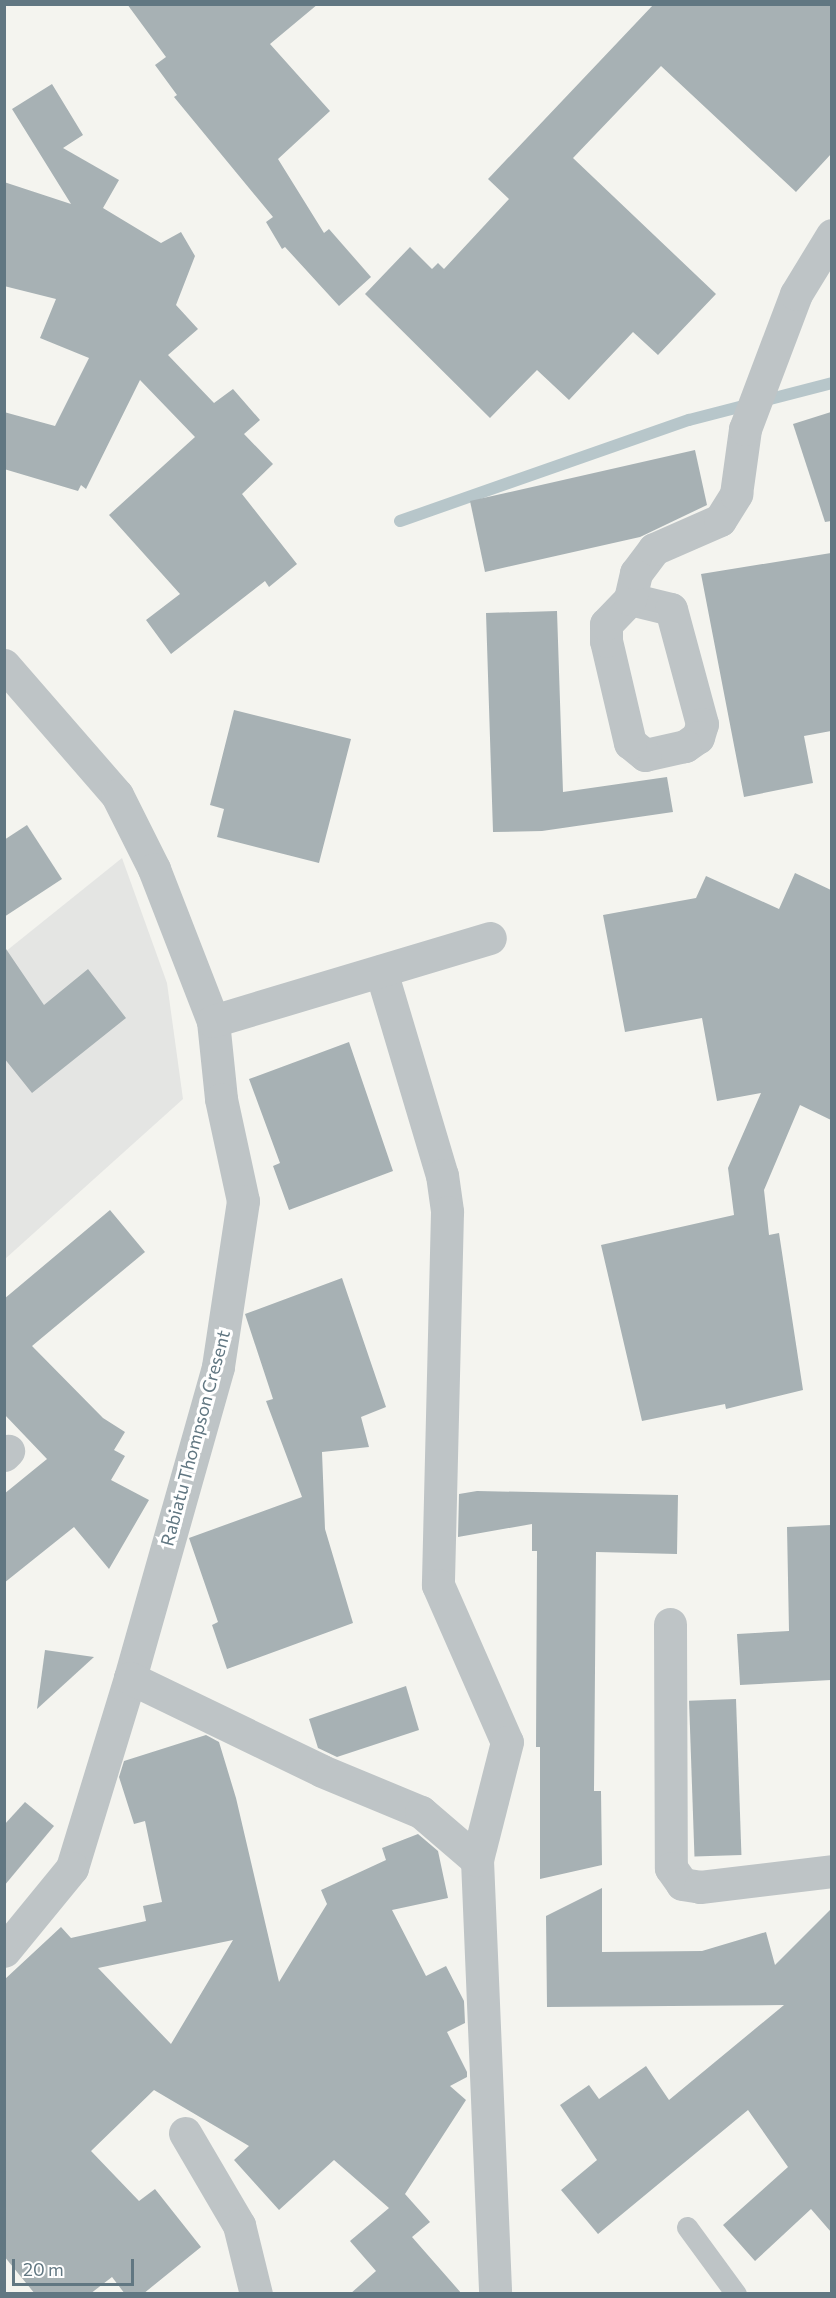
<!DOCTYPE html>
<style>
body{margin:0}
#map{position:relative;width:836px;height:2298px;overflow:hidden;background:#f4f4ef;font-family:Commissioner,sans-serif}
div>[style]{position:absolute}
.built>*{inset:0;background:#e4e5e3}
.stream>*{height:12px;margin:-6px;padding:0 6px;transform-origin:6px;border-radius:6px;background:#b7c6ca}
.building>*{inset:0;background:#a7b1b4;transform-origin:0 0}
.service>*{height:21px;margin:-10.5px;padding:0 10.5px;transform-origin:10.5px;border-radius:10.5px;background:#bec4c6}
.minor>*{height:33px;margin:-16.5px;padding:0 16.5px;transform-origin:16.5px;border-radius:16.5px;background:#bec4c6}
span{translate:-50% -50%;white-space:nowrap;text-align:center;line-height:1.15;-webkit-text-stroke:6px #fff;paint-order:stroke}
.street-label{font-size:18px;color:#617782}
.frame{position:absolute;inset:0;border:6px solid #617782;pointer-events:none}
.scale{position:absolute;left:12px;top:2259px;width:122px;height:27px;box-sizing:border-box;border:3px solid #617782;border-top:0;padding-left:8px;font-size:18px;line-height:21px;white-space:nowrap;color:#617782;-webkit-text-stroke:4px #fff;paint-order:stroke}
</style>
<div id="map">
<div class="built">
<div style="clip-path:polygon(122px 858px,167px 983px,183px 1099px,5px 1259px,5px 952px)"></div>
</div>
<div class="stream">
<div style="left:400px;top:521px;width:306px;rotate:-19.3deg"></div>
<div style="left:689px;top:420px;width:148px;rotate:-14.5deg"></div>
</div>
<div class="building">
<div style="clip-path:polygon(127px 4px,318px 4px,270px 44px,330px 111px,278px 159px,324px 233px,329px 229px,371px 277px,339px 306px,285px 247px,282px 249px,266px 222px,273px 217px,174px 97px,177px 95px,155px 65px,166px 57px)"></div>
<div style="clip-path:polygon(654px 4px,831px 4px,831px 154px,796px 192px,661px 66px,573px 158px,716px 294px,658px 355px,633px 332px,569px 400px,537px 370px,490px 418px,365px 294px,410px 247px,432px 269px,438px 263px,444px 269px,509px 199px,488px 179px)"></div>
<div style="clip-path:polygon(52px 84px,83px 135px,63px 148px,119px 180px,103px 208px,161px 243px,181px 232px,195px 256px,176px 305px,198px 329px,168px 355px,214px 403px,233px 389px,260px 420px,244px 434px,273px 464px,242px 494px,297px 564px,269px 587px,265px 581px,171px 654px,146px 620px,180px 594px,109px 515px,195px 437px,140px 380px,86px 489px,81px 485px,78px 491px,4px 469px,4px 412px,55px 426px,89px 358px,40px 338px,56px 299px,4px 286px,4px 182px,71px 204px,12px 109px)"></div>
<div style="clip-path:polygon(831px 412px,831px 521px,825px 522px,793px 424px)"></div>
<div style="clip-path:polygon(695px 450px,707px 505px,640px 537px,485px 572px,470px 501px)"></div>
<div style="clip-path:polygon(831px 553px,831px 731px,804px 736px,813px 783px,744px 797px,701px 574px)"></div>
<div style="clip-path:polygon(557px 611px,563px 792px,667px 777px,673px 812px,542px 831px,493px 832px,486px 613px)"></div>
<div style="clip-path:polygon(234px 710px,351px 739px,319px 863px,217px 837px,224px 809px,210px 805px)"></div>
<div style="clip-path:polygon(27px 825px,62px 879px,4px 917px,4px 840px)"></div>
<div style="clip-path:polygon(795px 873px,831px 890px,831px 1120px,800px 1105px,764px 1190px,769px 1235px,779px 1233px,803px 1390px,726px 1409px,725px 1404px,642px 1421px,601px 1245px,734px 1215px,728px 1168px,761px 1093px,717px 1101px,702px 1018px,625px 1032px,603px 915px,696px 898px,706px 876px,779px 909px)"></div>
<div style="clip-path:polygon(4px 946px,44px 1005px,88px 969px,126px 1018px,32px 1093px,4px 1058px)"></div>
<div style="clip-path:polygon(349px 1042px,393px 1171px,289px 1210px,273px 1166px,280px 1163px,249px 1079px)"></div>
<div style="clip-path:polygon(110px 1210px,145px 1252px,32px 1346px,103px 1418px,125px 1432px,114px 1450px,125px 1456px,111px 1480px,149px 1500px,109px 1569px,74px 1527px,4px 1583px,4px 1494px,47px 1459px,4px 1414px,4px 1299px)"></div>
<div style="clip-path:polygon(342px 1278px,386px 1407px,361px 1417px,369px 1447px,322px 1452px,325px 1529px,353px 1623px,227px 1669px,212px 1625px,218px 1622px,189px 1538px,302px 1497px,266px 1401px,273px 1399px,245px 1314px)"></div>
<div style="clip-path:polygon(477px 1491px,678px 1495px,677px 1554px,596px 1552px,594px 1791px,601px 1791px,602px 1865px,540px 1879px,540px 1747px,536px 1747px,537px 1551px,532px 1551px,532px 1524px,458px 1537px,459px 1494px)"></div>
<div style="clip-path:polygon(831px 1525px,831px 1680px,740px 1685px,737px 1634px,789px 1631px,787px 1527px)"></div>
<div style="clip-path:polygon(45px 1650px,94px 1657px,37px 1709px)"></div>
<div style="clip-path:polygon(406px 1686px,419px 1730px,337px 1757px,318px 1748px,309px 1719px)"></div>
<div style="left:736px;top:1699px;width:156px;height:47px;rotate:88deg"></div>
<div style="clip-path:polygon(evenodd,206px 1735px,219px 1742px,236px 1798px,279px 1982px,327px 1904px,321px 1890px,386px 1860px,382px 1848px,418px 1834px,438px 1851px,448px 1898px,392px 1910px,426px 1976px,446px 1966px,464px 2001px,465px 2023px,447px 2032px,467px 2072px,467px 2077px,450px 2086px,466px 2100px,405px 2194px,430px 2222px,412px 2237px,462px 2294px,350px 2294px,376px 2271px,350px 2241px,389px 2208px,334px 2160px,279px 2210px,234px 2160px,249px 2146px,154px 2090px,91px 2151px,139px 2201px,155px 2189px,201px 2247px,143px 2294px,125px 2294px,112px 2277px,90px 2294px,35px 2294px,4px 2256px,4px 1980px,61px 1927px,71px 1938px,146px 1921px,143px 1906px,162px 1902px,145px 1821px,134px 1824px,119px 1777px,124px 1761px,206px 1735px,233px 1940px,171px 2044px,98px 1968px,233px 1940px)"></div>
<div style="clip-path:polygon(25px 1802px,54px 1826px,4px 1886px,4px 1825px)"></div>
<div style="clip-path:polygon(602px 1888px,602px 1952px,702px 1951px,766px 1932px,775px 1965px,831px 1909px,831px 2232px,811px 2209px,755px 2261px,723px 2225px,788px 2167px,748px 2110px,598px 2234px,561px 2190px,597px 2160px,560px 2105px,589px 2085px,599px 2099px,646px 2066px,669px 2100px,784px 2005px,547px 2007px,546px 1916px)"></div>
</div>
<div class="service">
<div style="left:687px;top:2227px;width:83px;rotate:53.8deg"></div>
</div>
<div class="minor">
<div style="left:630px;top:599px;width:42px;rotate:13.7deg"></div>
<div style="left:671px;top:609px;width:119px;rotate:74.9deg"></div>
<div style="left:702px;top:724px;width:14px;rotate:107deg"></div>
<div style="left:698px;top:737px;width:16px;rotate:145deg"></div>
<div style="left:685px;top:746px;width:41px;rotate:167.3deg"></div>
<div style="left:645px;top:755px;width:19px;rotate:-141deg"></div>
<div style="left:630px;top:743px;width:105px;rotate:-103.2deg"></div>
<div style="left:606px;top:641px;width:17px;rotate:-90deg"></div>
<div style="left:606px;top:624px;width:35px;rotate:-46deg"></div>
<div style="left:630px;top:599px;width:27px;rotate:-77deg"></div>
<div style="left:636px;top:573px;width:30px;rotate:-53deg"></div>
<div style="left:654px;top:549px;width:72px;rotate:-23.7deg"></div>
<div style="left:720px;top:520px;width:31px;rotate:-58deg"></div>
<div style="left:736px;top:494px;width:66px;rotate:-82.1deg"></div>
<div style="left:745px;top:429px;width:144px;rotate:-69.3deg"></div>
<div style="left:796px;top:294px;width:69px;rotate:-58.6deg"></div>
<div style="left:4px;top:665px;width:172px;rotate:49deg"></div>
<div style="left:117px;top:795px;width:83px;rotate:63.4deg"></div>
<div style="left:154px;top:869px;width:163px;rotate:68.8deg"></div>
<div style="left:213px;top:1021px;width:78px;rotate:84.1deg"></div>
<div style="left:221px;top:1099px;width:104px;rotate:77.8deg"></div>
<div style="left:243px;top:1201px;width:168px;rotate:98.6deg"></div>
<div style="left:218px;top:1367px;width:323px;rotate:105.8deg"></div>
<div style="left:130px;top:1678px;width:199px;rotate:107deg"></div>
<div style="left:72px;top:1868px;width:107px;rotate:129.3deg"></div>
<div style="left:381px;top:971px;width:213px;rotate:73.4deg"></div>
<div style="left:442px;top:1175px;width:37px;rotate:82deg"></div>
<div style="left:447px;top:1212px;width:373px;rotate:91.4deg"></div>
<div style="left:438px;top:1585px;width:171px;rotate:66.3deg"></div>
<div style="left:507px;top:1742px;width:122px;rotate:104.3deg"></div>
<div style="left:477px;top:1860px;width:434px;rotate:87.6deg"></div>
<div style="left:213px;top:1021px;width:289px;rotate:-16.7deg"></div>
<div style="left:4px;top:1455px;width:6px;rotate:-45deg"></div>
<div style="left:670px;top:1624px;width:244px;rotate:89.8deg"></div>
<div style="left:671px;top:1868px;width:19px;rotate:55deg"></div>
<div style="left:682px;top:1884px;width:18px;rotate:9deg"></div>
<div style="left:700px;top:1887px;width:133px;rotate:-6.9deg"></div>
<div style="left:130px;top:1678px;width:213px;rotate:25.8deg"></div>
<div style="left:322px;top:1771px;width:107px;rotate:22.5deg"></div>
<div style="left:421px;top:1812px;width:74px;rotate:40.6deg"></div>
<div style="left:185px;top:2133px;width:107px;rotate:59.6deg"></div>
<div style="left:239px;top:2225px;width:71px;rotate:76.2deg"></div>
</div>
<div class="street-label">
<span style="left:195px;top:1438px;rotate:-75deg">Rabiatu Thompson Cresent</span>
</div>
<div class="frame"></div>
<div class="scale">20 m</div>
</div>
